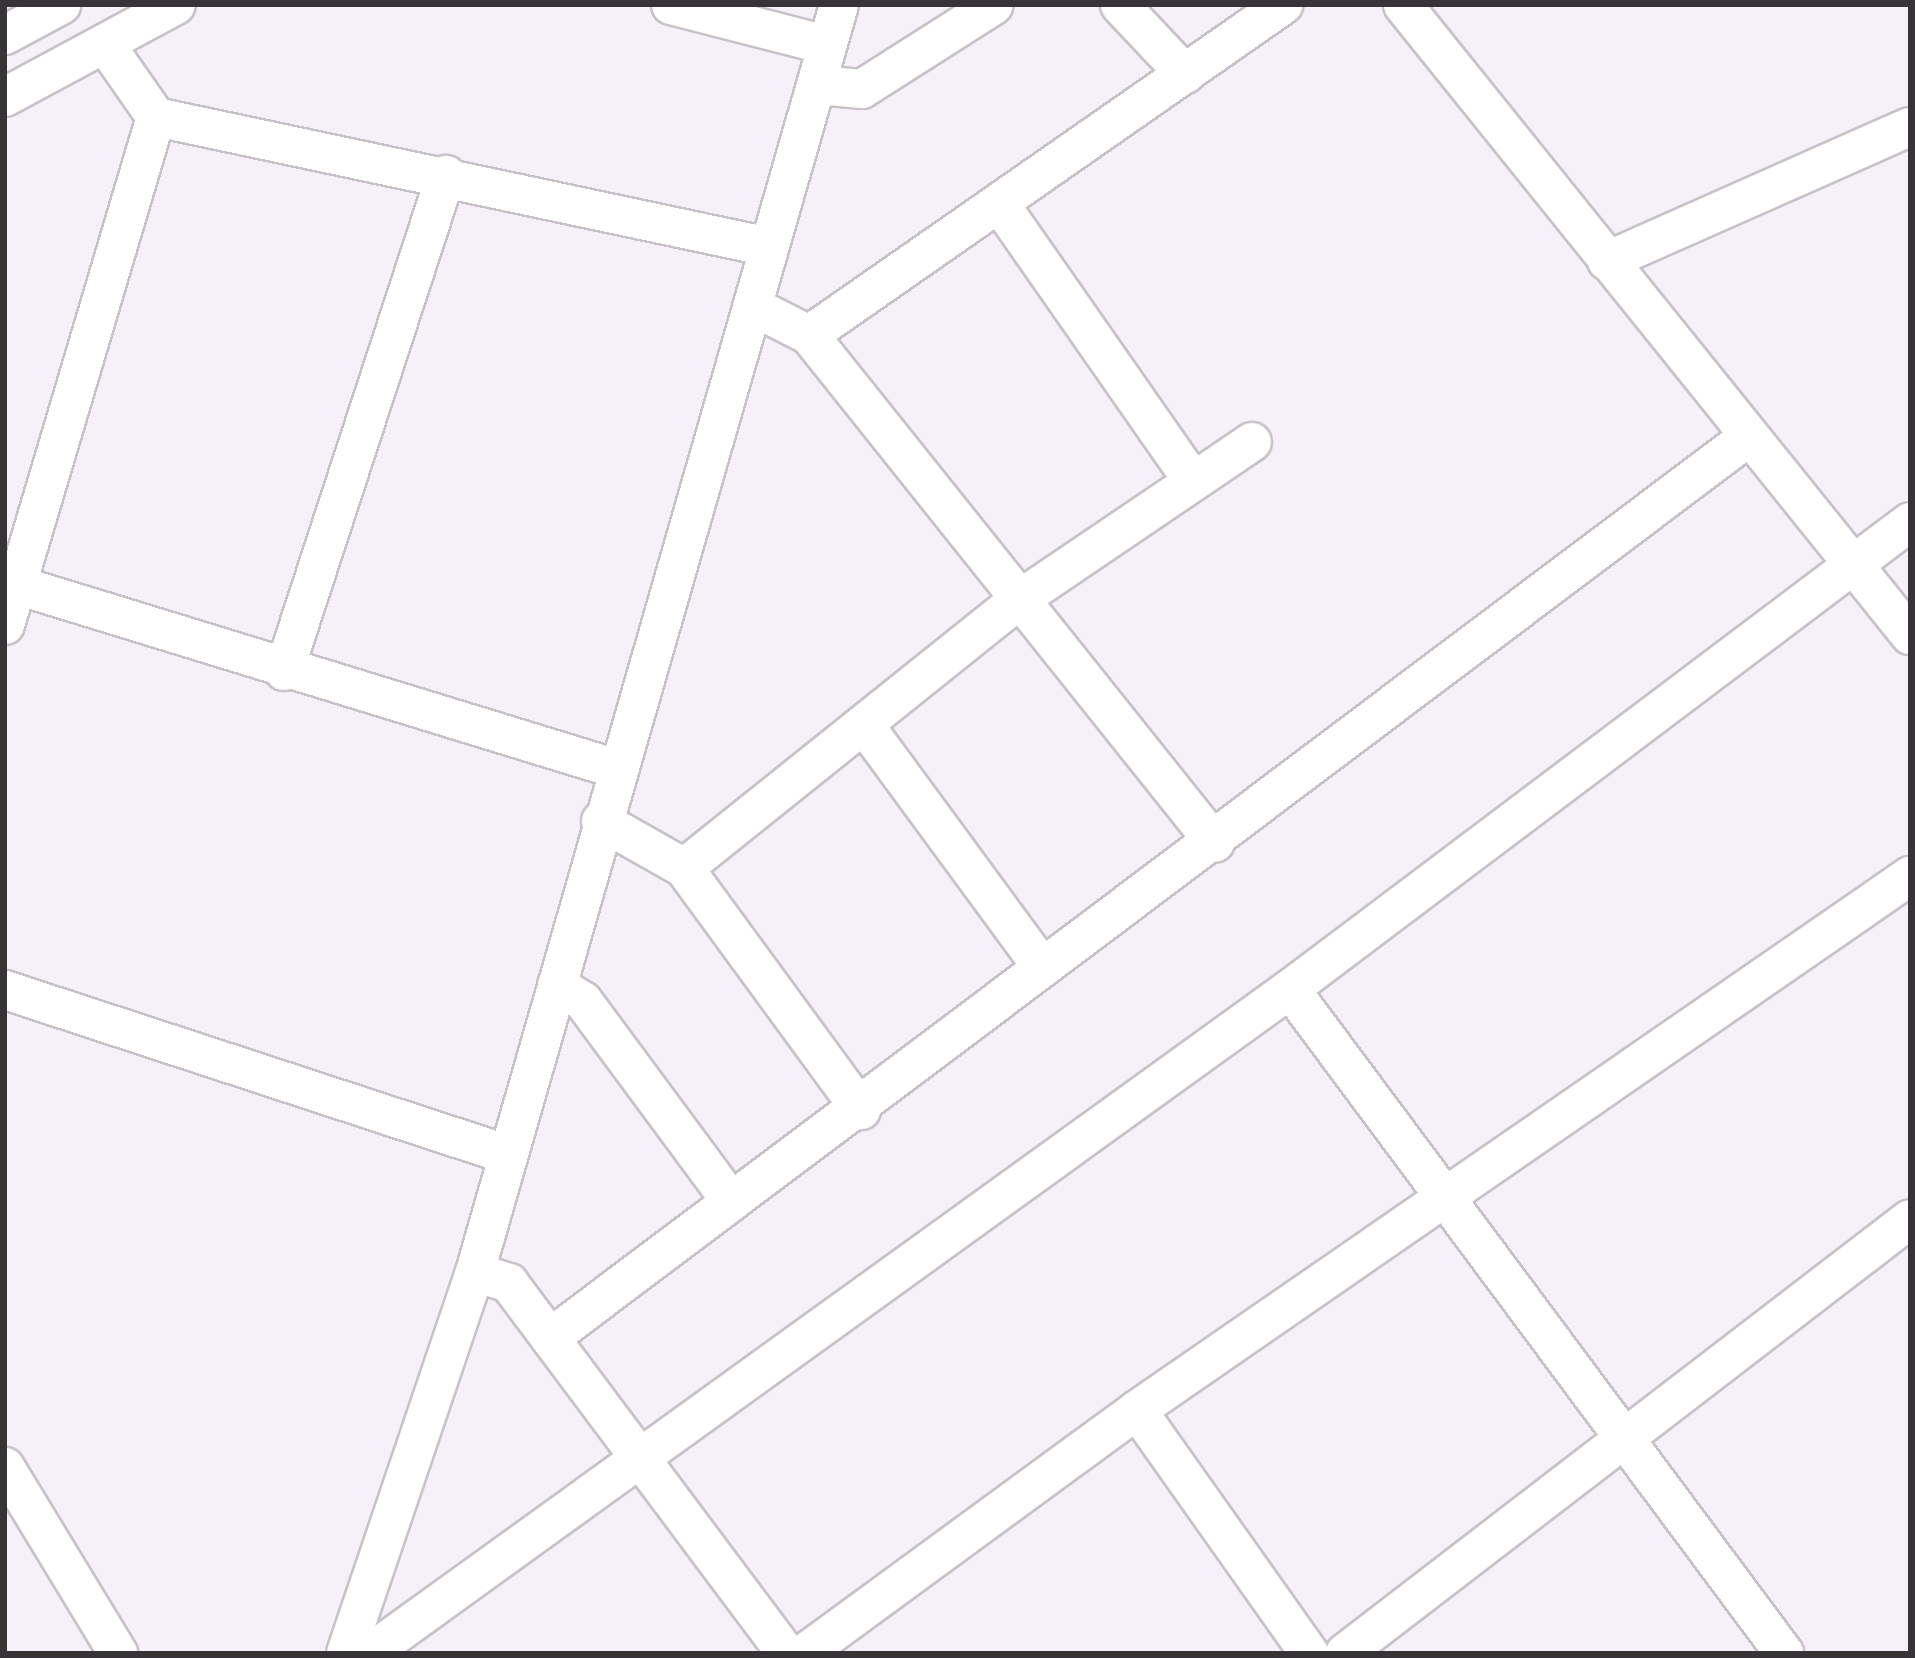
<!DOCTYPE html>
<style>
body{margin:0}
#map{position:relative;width:1915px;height:1658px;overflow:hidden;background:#f6f1f8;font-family:"Archivo Narrow",sans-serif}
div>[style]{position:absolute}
.roads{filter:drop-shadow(2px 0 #c7c2c9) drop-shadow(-2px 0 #c7c2c9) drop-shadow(0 2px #c7c2c9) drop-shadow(0 -2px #c7c2c9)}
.minor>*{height:38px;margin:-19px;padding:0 19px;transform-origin:19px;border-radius:19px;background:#fff}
.tertiary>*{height:38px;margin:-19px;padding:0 19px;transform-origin:19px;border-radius:19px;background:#fff}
.secondary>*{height:38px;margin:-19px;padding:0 19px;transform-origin:19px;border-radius:19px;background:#fff}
span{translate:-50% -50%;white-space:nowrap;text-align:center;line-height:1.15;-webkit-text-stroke:5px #f6f1f8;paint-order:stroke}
.frame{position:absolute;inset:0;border:7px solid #363437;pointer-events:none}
</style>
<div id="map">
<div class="roads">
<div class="minor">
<div style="left:671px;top:5px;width:161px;rotate:14.4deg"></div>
<div style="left:1120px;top:5px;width:95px;rotate:46.7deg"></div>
<div style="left:1403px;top:5px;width:809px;rotate:51.17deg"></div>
<div style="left:105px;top:44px;width:89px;rotate:55.1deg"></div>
<div style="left:156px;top:117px;width:627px;rotate:11.97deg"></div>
<div style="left:818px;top:85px;width:44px;rotate:5.2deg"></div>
<div style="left:862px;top:89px;width:156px;rotate:-32.5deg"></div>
<div style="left:999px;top:203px;width:339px;rotate:55.1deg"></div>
<div style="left:1607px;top:261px;width:331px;rotate:-23.9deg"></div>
<div style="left:754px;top:307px;width:62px;rotate:27deg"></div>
<div style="left:809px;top:335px;width:650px;rotate:51.37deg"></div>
<div style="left:809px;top:335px;width:578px;rotate:-34.85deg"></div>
<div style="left:17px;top:585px;width:628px;rotate:17.05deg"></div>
<div style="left:5px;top:625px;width:530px;rotate:-73.45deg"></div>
<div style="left:284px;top:671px;width:522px;rotate:-71.91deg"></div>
<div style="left:865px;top:726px;width:300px;rotate:53.7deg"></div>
<div style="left:601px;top:821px;width:95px;rotate:29.5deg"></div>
<div style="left:684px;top:868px;width:300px;rotate:53.8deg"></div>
<div style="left:684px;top:868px;width:430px;rotate:-38.7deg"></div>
<div style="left:1020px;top:599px;width:280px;rotate:-34.1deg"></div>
<div style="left:557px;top:985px;width:31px;rotate:32deg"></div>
<div style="left:583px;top:1001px;width:245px;rotate:53.5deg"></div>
<div style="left:1290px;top:989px;width:828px;rotate:53.35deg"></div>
<div style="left:5px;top:990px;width:530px;rotate:18.13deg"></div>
<div style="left:475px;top:1272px;width:36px;rotate:18deg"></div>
<div style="left:509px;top:1283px;width:462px;rotate:53.2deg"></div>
<div style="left:550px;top:1338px;width:1498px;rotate:-36.94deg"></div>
<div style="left:1137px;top:1410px;width:298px;rotate:54.7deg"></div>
<div style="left:5px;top:1467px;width:218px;rotate:58.7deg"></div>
<div style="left:370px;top:1653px;width:1135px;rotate:-35.82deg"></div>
<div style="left:1290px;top:989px;width:776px;rotate:-36.99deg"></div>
<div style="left:805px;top:1653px;width:411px;rotate:-36.2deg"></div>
<div style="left:1137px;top:1410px;width:940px;rotate:-34.64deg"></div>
<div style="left:1345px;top:1653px;width:712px;rotate:-37.53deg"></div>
</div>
<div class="tertiary">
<div style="left:346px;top:1653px;width:402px;rotate:-71.3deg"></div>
<div style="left:475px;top:1272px;width:1318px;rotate:-73.97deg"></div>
</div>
<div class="secondary">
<div style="left:5px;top:35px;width:64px;rotate:-28.2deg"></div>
<div style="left:5px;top:97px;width:194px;rotate:-28.3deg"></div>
</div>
</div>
<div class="frame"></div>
</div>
